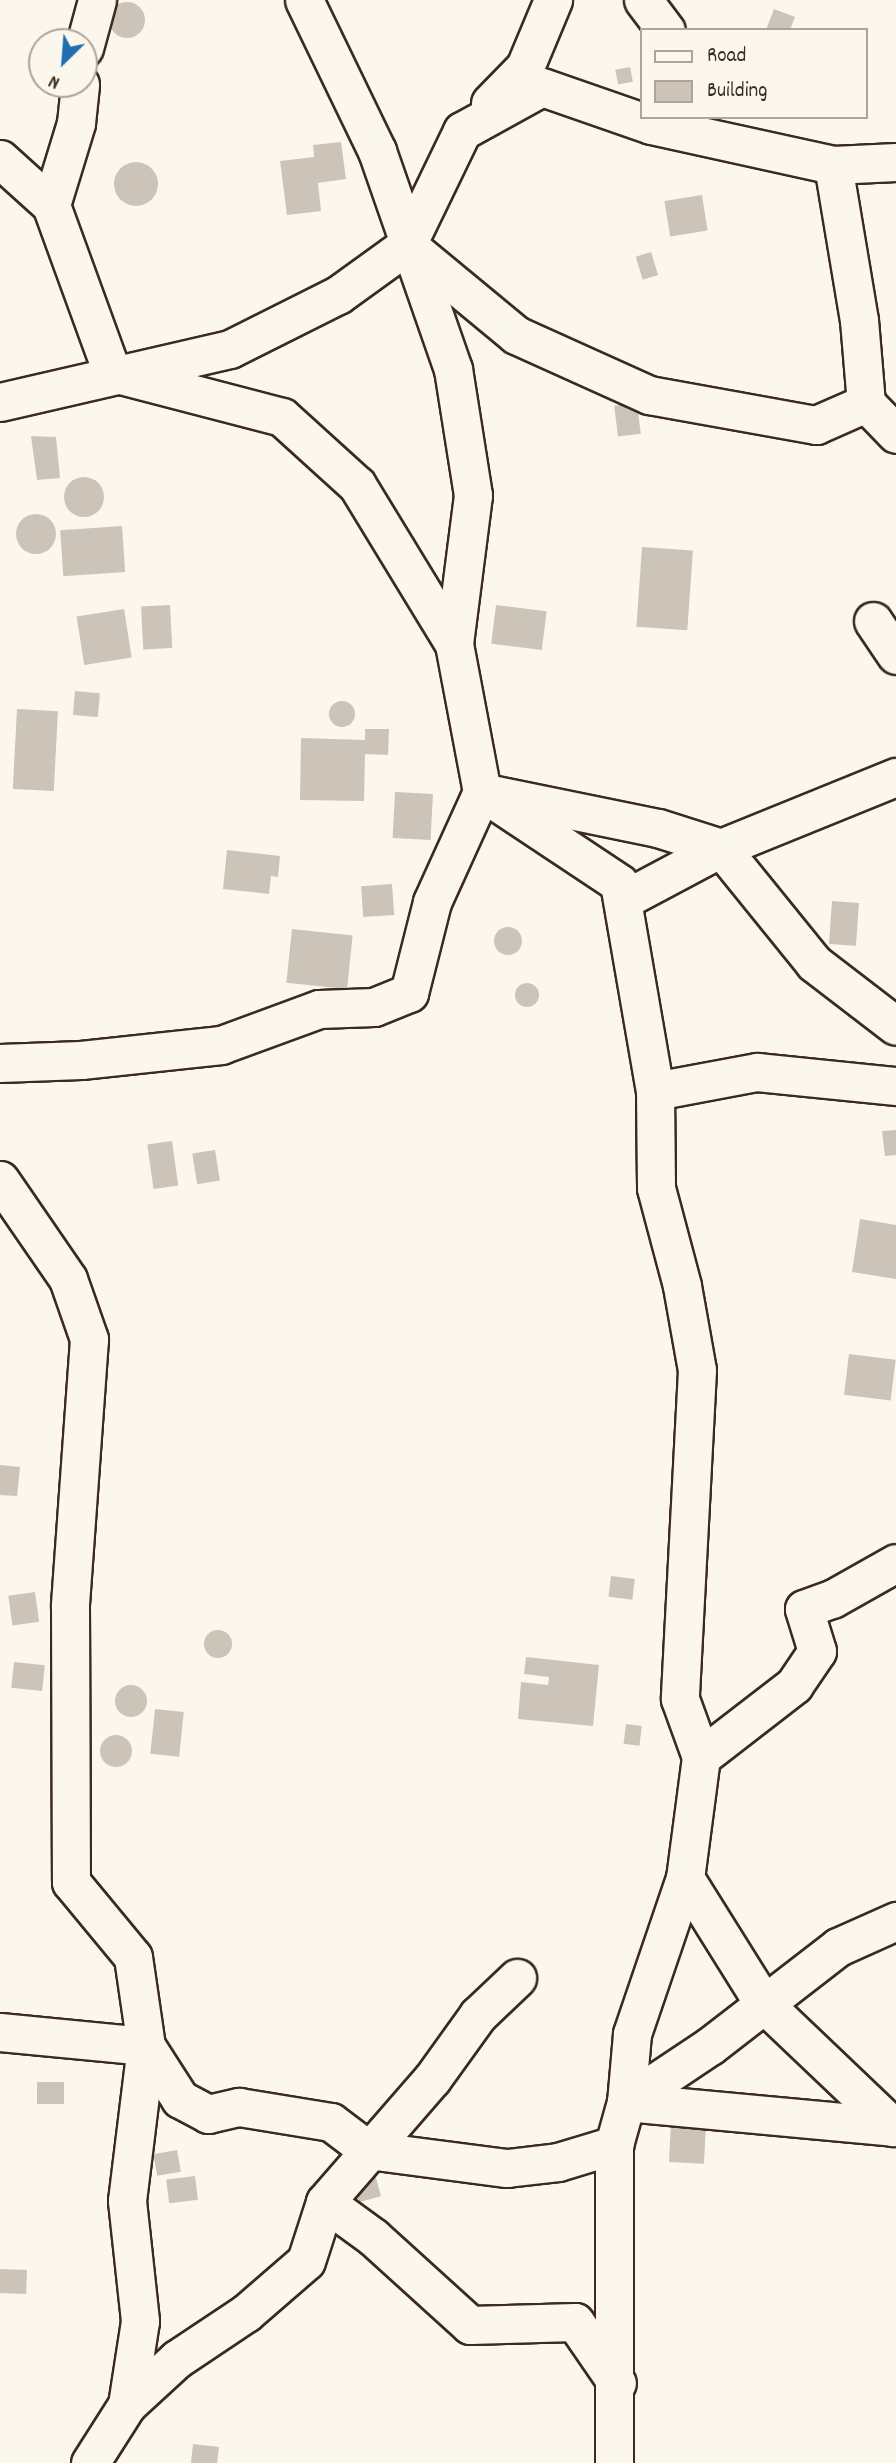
<!DOCTYPE html>
<style>
body{margin:0}
#map{position:relative;width:896px;height:2463px;overflow:hidden;background:#fbf7ec;font-family:Dekko,sans-serif}
div>[style]{position:absolute}
.building>*{inset:0;background:#ccc4b9;transform-origin:0 0}
.round{border-radius:50%}
.roads{filter:drop-shadow(2px 0 #3b2a1e) drop-shadow(-2px 0 #3b2a1e) drop-shadow(0 2px #3b2a1e) drop-shadow(0 -2px #3b2a1e)}
.street>*{height:37px;margin:-18.5px;padding:0 18.5px;transform-origin:18.5px;border-radius:18.5px;background:#fbf7ec}
span{translate:-50% -50%;white-space:nowrap;text-align:center;line-height:1.15;-webkit-text-stroke:7px #fbf7ec;paint-order:stroke}
.legend{position:absolute;left:640px;top:28px;width:228px;height:91px;box-sizing:border-box;background:#fbf7ec;border:2px solid #aea59a;margin:0;padding:9px 12px;list-style:none;font-size:21px;color:#3b2a1e}
.legend li{display:flex;align-items:center;gap:14px;height:35px}
.legend b{width:35px;border:2px solid #aea59a}
.north{position:absolute;left:28px;top:28px;width:70px;height:70px;box-sizing:border-box;background:#fbf7ec;border:2px solid #aea59a;border-radius:50%;rotate:205deg;font-size:19px;font-weight:700;line-height:28px;text-align:center;color:#3b2a1e}
.north::after{content:'';display:block;margin:auto;width:24px;height:32px;background:#1f6fb2;clip-path:polygon(50% 0,100% 100%,50% 72%,0 100%)}
</style>
<div id="map">
<div class="building">
<div class="round" style="left:109px;top:2px;width:36px;height:36px"></div>
<div style="clip-path:polygon(774px 9px,795px 17px,790px 30px,766px 30px)"></div>
<div style="left:630px;top:67px;width:15px;height:15px;rotate:79deg"></div>
<div style="clip-path:polygon(341px 142px,346px 179px,318px 183px,321px 211px,287px 215px,280px 161px,314px 157px,313px 145px)"></div>
<div class="round" style="left:114px;top:162px;width:44px;height:44px"></div>
<div style="left:702px;top:195px;width:36px;height:38px;rotate:81deg"></div>
<div style="left:651px;top:252px;width:24px;height:16px;rotate:73deg"></div>
<div style="left:637px;top:403px;width:31px;height:23px;rotate:83deg"></div>
<div style="clip-path:polygon(31px 436px,56px 437px,60px 478px,37px 480px)"></div>
<div class="round" style="left:64px;top:477px;width:40px;height:40px"></div>
<div class="round" style="left:16px;top:514px;width:40px;height:40px"></div>
<div style="left:122px;top:526px;width:46px;height:62px;rotate:86deg"></div>
<div style="left:642px;top:547px;width:51px;height:80px;rotate:4deg"></div>
<div style="left:170px;top:605px;width:43px;height:29px;rotate:87deg"></div>
<div style="left:496px;top:605px;width:51px;height:39px;rotate:7deg"></div>
<div style="left:124px;top:609px;width:49px;height:48px;rotate:81deg"></div>
<div style="left:75px;top:691px;width:25px;height:24px;rotate:5deg"></div>
<div class="round" style="left:329px;top:701px;width:26px;height:26px"></div>
<div style="left:17px;top:709px;width:41px;height:80px;rotate:3deg"></div>
<div style="clip-path:polygon(365px 729px,389px 729px,388px 755px,365px 754px,364px 801px,300px 800px,301px 738px,365px 740px)"></div>
<div style="left:395px;top:792px;width:38px;height:46px;rotate:3deg"></div>
<div style="clip-path:polygon(227px 850px,280px 856px,278px 877px,271px 876px,269px 894px,223px 889px)"></div>
<div style="left:392px;top:884px;width:31px;height:31px;rotate:86deg"></div>
<div style="left:832px;top:901px;width:27px;height:43px;rotate:4deg"></div>
<div class="round" style="left:494px;top:927px;width:28px;height:28px"></div>
<div style="left:292px;top:929px;width:61px;height:54px;rotate:6deg"></div>
<div class="round" style="left:515px;top:983px;width:24px;height:24px"></div>
<div style="clip-path:polygon(896px 1130px,896px 1155px,885px 1156px,882px 1131px)"></div>
<div style="left:172px;top:1141px;width:45px;height:25px;rotate:82deg"></div>
<div style="left:215px;top:1150px;width:31px;height:23px;rotate:81deg"></div>
<div style="clip-path:polygon(860px 1219px,896px 1225px,896px 1279px,852px 1272px)"></div>
<div style="left:849px;top:1354px;width:47px;height:41px;rotate:7deg"></div>
<div style="clip-path:polygon(0 1465px,20px 1467px,17px 1496px,0 1495px)"></div>
<div style="left:611px;top:1576px;width:24px;height:21px;rotate:7deg"></div>
<div style="left:35px;top:1592px;width:30px;height:27px;rotate:82deg"></div>
<div class="round" style="left:204px;top:1630px;width:28px;height:28px"></div>
<div style="clip-path:polygon(526px 1657px,599px 1665px,593px 1726px,518px 1719px,521px 1682px,548px 1685px,549px 1677px,524px 1674px)"></div>
<div style="left:14px;top:1662px;width:31px;height:26px;rotate:6deg"></div>
<div class="round" style="left:115px;top:1685px;width:32px;height:32px"></div>
<div style="left:155px;top:1709px;width:29px;height:45px;rotate:6deg"></div>
<div style="left:626px;top:1724px;width:16px;height:20px;rotate:7deg"></div>
<div class="round" style="left:100px;top:1735px;width:32px;height:32px"></div>
<div style="left:37px;top:2082px;width:27px;height:22px"></div>
<div style="left:671px;top:2123px;width:35px;height:39px;rotate:3deg"></div>
<div style="left:177px;top:2150px;width:22px;height:24px;rotate:80deg"></div>
<div style="left:375px;top:2174px;width:23px;height:23px;rotate:75deg"></div>
<div style="left:195px;top:2176px;width:24px;height:29px;rotate:83deg"></div>
<div style="left:0;top:2269px;width:27px;height:24px;rotate:2deg"></div>
<div style="clip-path:polygon(193px 2444px,219px 2447px,217px 2463px,191px 2463px)"></div>
</div>
<div class="roads">
<div class="street">
<div style="left:304px;top:0;width:168px;rotate:64.2deg"></div>
<div style="left:377px;top:151px;width:231px;rotate:70.8deg"></div>
<div style="left:453px;top:369px;width:128px;rotate:81deg"></div>
<div style="left:473px;top:495px;width:150px;rotate:97.3deg"></div>
<div style="left:454px;top:644px;width:151px;rotate:79.3deg"></div>
<div style="left:482px;top:792px;width:164px;rotate:33.6deg"></div>
<div style="left:619px;top:883px;width:211px;rotate:80.2deg"></div>
<div style="left:655px;top:1091px;width:97px;rotate:89.4deg"></div>
<div style="left:656px;top:1188px;width:101px;rotate:75.1deg"></div>
<div style="left:682px;top:1286px;width:85px;rotate:79.9deg"></div>
<div style="left:697px;top:1370px;width:329px;rotate:93deg"></div>
<div style="left:680px;top:1699px;width:62px;rotate:70.1deg"></div>
<div style="left:701px;top:1757px;width:122px;rotate:97.5deg"></div>
<div style="left:685px;top:1878px;width:165px;rotate:108.8deg"></div>
<div style="left:632px;top:2034px;width:68px;rotate:95deg"></div>
<div style="left:626px;top:2102px;width:45px;rotate:105.6deg"></div>
<div style="left:614px;top:2145px;width:318px;rotate:90deg"></div>
<div style="left:643px;top:0;width:38px;rotate:53deg"></div>
<div style="left:84px;top:48px;width:50px;rotate:-74.8deg"></div>
<div style="left:490px;top:103px;width:50px;rotate:-45.8deg"></div>
<div style="left:525px;top:67px;width:73px;rotate:-67.3deg"></div>
<div style="left:0;top:159px;width:69px;rotate:42deg"></div>
<div style="left:51px;top:205px;width:179px;rotate:70deg"></div>
<div style="left:833px;top:165px;width:157px;rotate:80.5deg"></div>
<div style="left:859px;top:320px;width:83px;rotate:85.2deg"></div>
<div style="left:866px;top:403px;width:43px;rotate:45.9deg"></div>
<div style="left:51px;top:205px;width:86px;rotate:-73deg"></div>
<div style="left:76px;top:123px;width:39px;rotate:-84deg"></div>
<div style="left:411px;top:248px;width:136px;rotate:39.6deg"></div>
<div style="left:516px;top:335px;width:146px;rotate:24.3deg"></div>
<div style="left:649px;top:395px;width:170px;rotate:10.2deg"></div>
<div style="left:816px;top:425px;width:55px;rotate:-23.7deg"></div>
<div style="left:121px;top:375px;width:166px;rotate:14.6deg"></div>
<div style="left:282px;top:417px;width:101px;rotate:42.2deg"></div>
<div style="left:357px;top:485px;width:186px;rotate:58.6deg"></div>
<div style="left:0;top:402px;width:236px;rotate:-13deg"></div>
<div style="left:230px;top:349px;width:121px;rotate:-26.6deg"></div>
<div style="left:338px;top:295px;width:85px;rotate:-35.9deg"></div>
<div style="left:407px;top:245px;width:127px;rotate:-64.2deg"></div>
<div style="left:462px;top:131px;width:91px;rotate:-28.8deg"></div>
<div style="left:542px;top:87px;width:115px;rotate:19.2deg"></div>
<div style="left:651px;top:125px;width:186px;rotate:12.4deg"></div>
<div style="left:833px;top:165px;width:63px;rotate:-2.7deg"></div>
<div style="left:873px;top:621px;width:41px;rotate:55.9deg"></div>
<div style="left:623px;top:900px;width:111px;rotate:-28deg"></div>
<div style="left:721px;top:848px;width:189px;rotate:-22.1deg"></div>
<div style="left:0;top:1063px;width:81px;rotate:-2.1deg"></div>
<div style="left:81px;top:1060px;width:141px;rotate:-6.1deg"></div>
<div style="left:221px;top:1045px;width:104px;rotate:-20.2deg"></div>
<div style="left:319px;top:1009px;width:55px;rotate:-2.1deg"></div>
<div style="left:374px;top:1007px;width:38px;rotate:-22deg"></div>
<div style="left:409px;top:993px;width:94px;rotate:-75.8deg"></div>
<div style="left:432px;top:902px;width:121px;rotate:-65.6deg"></div>
<div style="left:482px;top:792px;width:180px;rotate:11.6deg"></div>
<div style="left:658px;top:828px;width:66px;rotate:17.6deg"></div>
<div style="left:721px;top:848px;width:148px;rotate:51deg"></div>
<div style="left:814px;top:963px;width:103px;rotate:37.5deg"></div>
<div style="left:655px;top:1091px;width:104px;rotate:-10.6deg"></div>
<div style="left:757px;top:1072px;width:140px;rotate:5.8deg"></div>
<div style="left:0;top:1180px;width:120px;rotate:55.5deg"></div>
<div style="left:68px;top:1279px;width:64px;rotate:70.7deg"></div>
<div style="left:89px;top:1339px;width:268px;rotate:94.1deg"></div>
<div style="left:70px;top:1606px;width:276px;rotate:89.8deg"></div>
<div style="left:71px;top:1882px;width:97px;rotate:50.4deg"></div>
<div style="left:133px;top:1957px;width:90px;rotate:81.7deg"></div>
<div style="left:146px;top:2046px;width:63px;rotate:57.3deg"></div>
<div style="left:180px;top:2099px;width:32px;rotate:28deg"></div>
<div style="left:208px;top:2114px;width:32px;rotate:-13deg"></div>
<div style="left:239px;top:2107px;width:93px;rotate:9.3deg"></div>
<div style="left:331px;top:2122px;width:46px;rotate:37.1deg"></div>
<div style="left:368px;top:2150px;width:140px;rotate:7.4deg"></div>
<div style="left:507px;top:2168px;width:51px;rotate:-6.7deg"></div>
<div style="left:558px;top:2162px;width:59px;rotate:-16.9deg"></div>
<div style="left:701px;top:1757px;width:118px;rotate:-37.7deg"></div>
<div style="left:794px;top:1685px;width:41px;rotate:-55.9deg"></div>
<div style="left:817px;top:1651px;width:44px;rotate:-107.2deg"></div>
<div style="left:804px;top:1609px;width:30px;rotate:-20deg"></div>
<div style="left:832px;top:1599px;width:73px;rotate:-29.4deg"></div>
<div style="left:685px;top:1878px;width:147px;rotate:58deg"></div>
<div style="left:763px;top:2003px;width:180px;rotate:43.6deg"></div>
<div style="left:0;top:2032px;width:147px;rotate:5.5deg"></div>
<div style="left:146px;top:2046px;width:156px;rotate:97deg"></div>
<div style="left:127px;top:2201px;width:121px;rotate:83.8deg"></div>
<div style="left:140px;top:2321px;width:85px;rotate:98.8deg"></div>
<div style="left:626px;top:2102px;width:101px;rotate:-33.7deg"></div>
<div style="left:710px;top:2046px;width:162px;rotate:-37.7deg"></div>
<div style="left:838px;top:1947px;width:64px;rotate:-24.1deg"></div>
<div style="left:626px;top:2102px;width:271px;rotate:5.3deg"></div>
<div style="left:325px;top:2202px;width:59px;rotate:36.1deg"></div>
<div style="left:373px;top:2237px;width:131px;rotate:42.2deg"></div>
<div style="left:470px;top:2325px;width:105px;rotate:-1.6deg"></div>
<div style="left:575px;top:2322px;width:74px;rotate:55.5deg"></div>
<div style="left:90px;top:2463px;width:69px;rotate:-57.5deg"></div>
<div style="left:127px;top:2405px;width:68px;rotate:-42.6deg"></div>
<div style="left:177px;top:2359px;width:83px;rotate:-33.7deg"></div>
<div style="left:246px;top:2313px;width:79px;rotate:-40.9deg"></div>
<div style="left:306px;top:2261px;width:62px;rotate:-72.1deg"></div>
<div style="left:325px;top:2202px;width:163px;rotate:-49deg"></div>
<div style="left:432px;top:2079px;width:79px;rotate:-54.3deg"></div>
<div style="left:478px;top:2015px;width:54px;rotate:-43.5deg"></div>
</div>
</div>
<ul class="legend">
<li><b style="height:9px;background:#fbf7ec"></b>Road</li>
<li><b style="height:19px;background:#ccc4b9"></b>Building</li>
</ul>
<div class="north">N</div>
</div>
